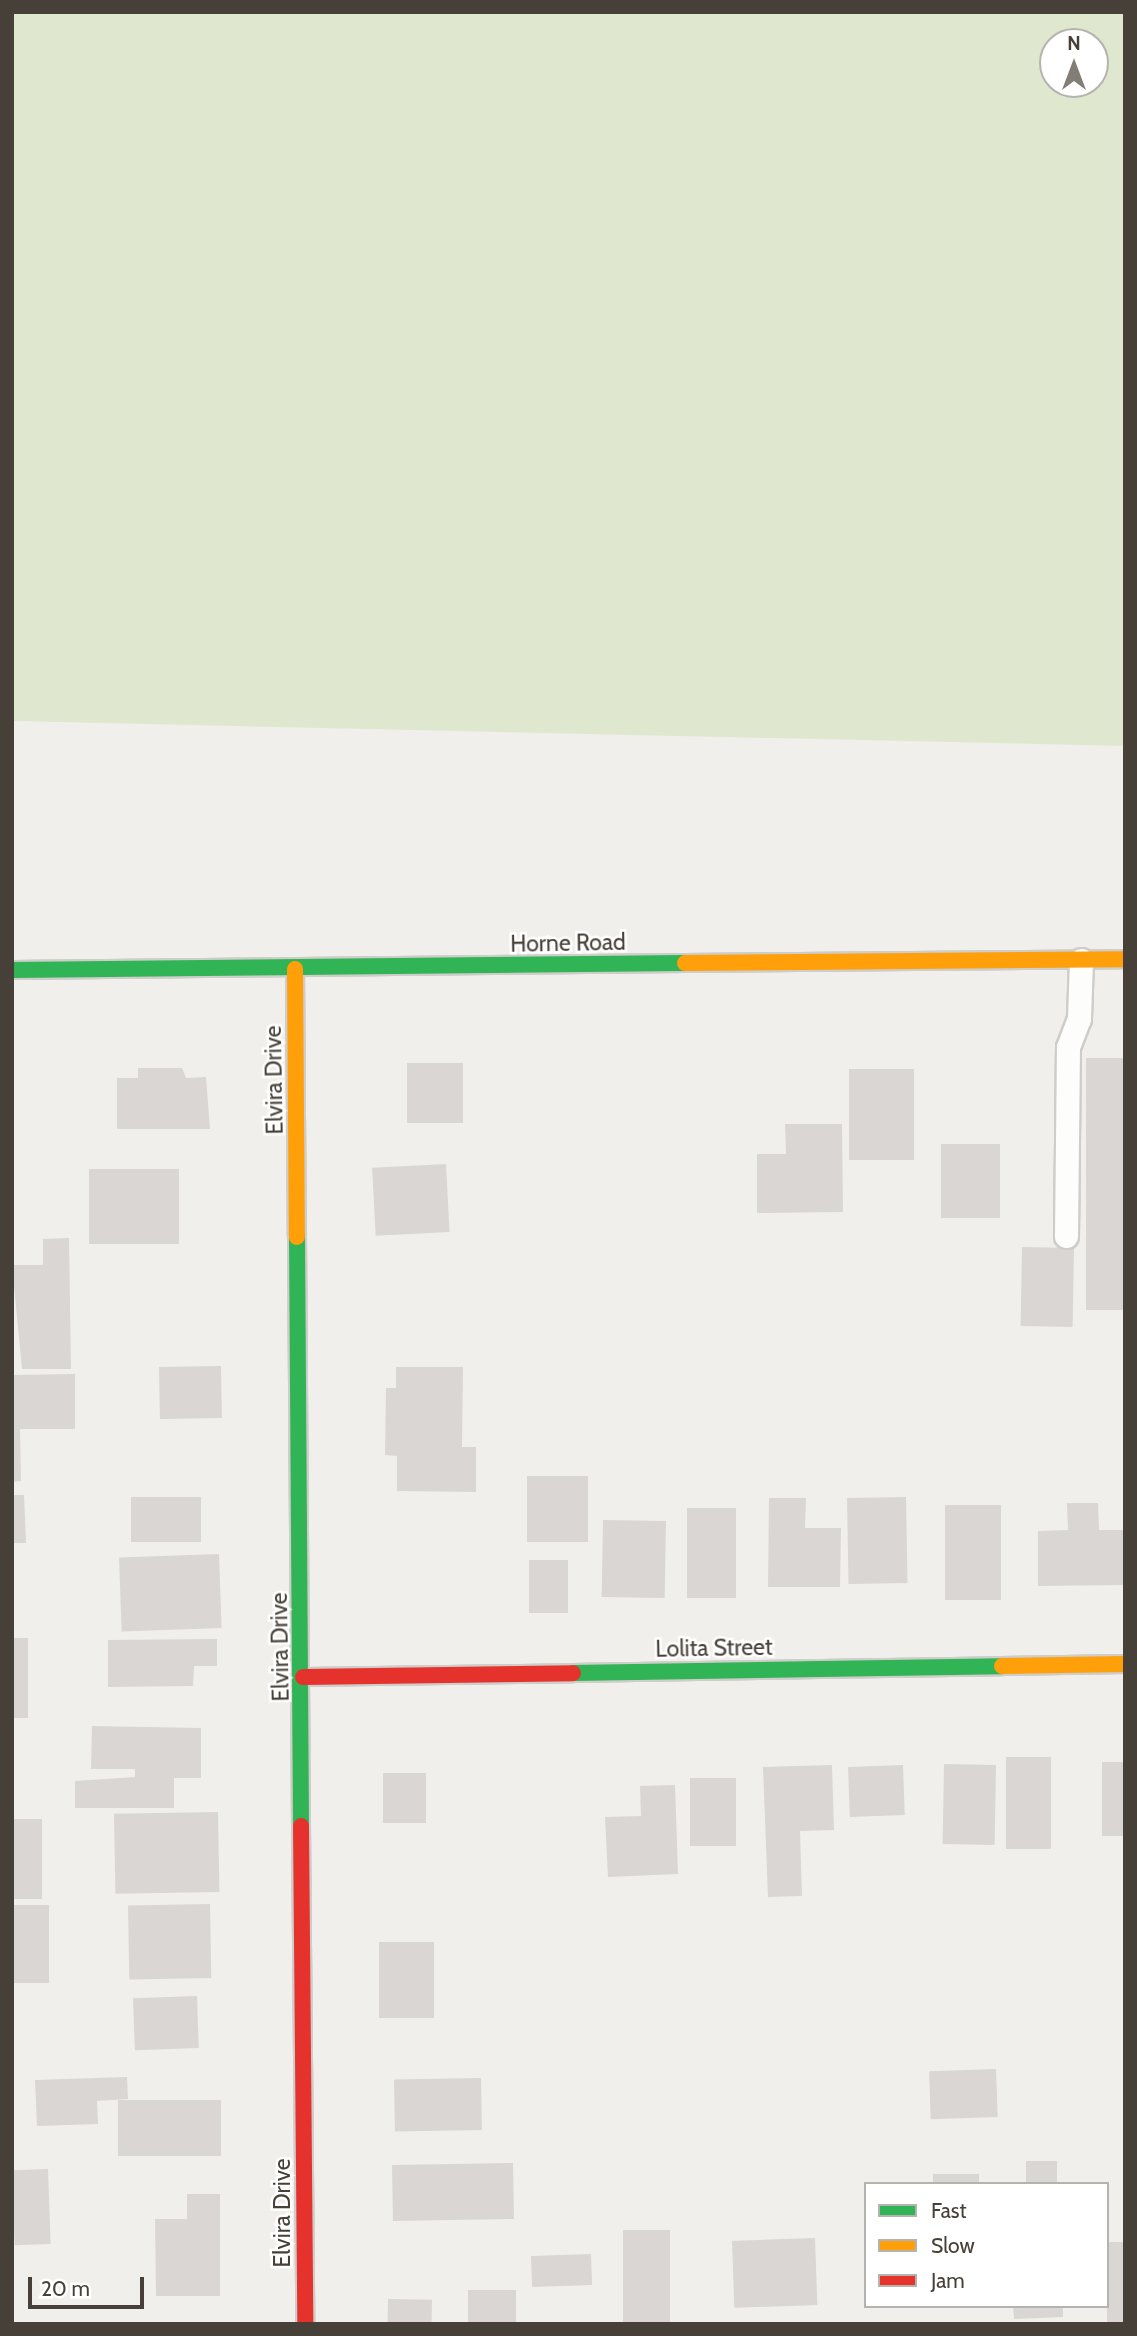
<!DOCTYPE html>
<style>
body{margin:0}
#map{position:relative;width:1137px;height:2336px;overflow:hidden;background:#f1efec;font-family:Cabin,sans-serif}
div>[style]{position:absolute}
.green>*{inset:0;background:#dfe8cf}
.building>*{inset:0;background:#d9d6d3;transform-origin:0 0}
.roads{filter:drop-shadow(2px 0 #cfcdca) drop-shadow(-2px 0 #cfcdca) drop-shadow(0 2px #cfcdca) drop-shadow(0 -2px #cfcdca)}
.lane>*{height:23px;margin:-11.5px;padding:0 11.5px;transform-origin:11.5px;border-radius:11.5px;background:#fdfdfc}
.fast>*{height:16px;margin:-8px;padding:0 8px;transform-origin:8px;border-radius:8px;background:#30b455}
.slow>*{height:16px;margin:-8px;padding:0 8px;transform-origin:8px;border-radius:8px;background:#ff9f0a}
.jam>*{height:16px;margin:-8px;padding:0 8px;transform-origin:8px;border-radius:8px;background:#e5322d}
span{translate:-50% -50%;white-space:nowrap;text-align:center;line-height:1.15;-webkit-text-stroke:5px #fff;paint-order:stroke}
.street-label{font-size:23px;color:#464038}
.frame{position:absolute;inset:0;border:14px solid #464038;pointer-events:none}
.legend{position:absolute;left:864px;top:2182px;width:245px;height:126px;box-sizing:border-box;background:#fff;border:2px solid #b5b3af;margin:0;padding:9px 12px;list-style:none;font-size:21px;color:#464038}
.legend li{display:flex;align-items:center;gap:14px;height:35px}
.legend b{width:35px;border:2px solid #b5b3af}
.north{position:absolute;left:1039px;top:28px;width:70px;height:70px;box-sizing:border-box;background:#fff;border:2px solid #b5b3af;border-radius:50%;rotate:0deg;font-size:19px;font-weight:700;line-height:28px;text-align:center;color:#464038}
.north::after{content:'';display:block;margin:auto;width:24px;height:32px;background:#827d77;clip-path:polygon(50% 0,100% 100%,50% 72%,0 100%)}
.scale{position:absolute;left:28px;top:2277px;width:116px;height:32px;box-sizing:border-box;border:4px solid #464038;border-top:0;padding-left:9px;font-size:21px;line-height:24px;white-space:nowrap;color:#464038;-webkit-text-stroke:5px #fff;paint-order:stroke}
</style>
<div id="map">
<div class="green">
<div style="clip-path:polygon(evenodd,12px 12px,1125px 12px,1125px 746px,12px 721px,12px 12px,1053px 42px,1095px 42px,1095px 84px,1053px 84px,1053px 42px)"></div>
</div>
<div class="building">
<div style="left:1086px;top:1058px;width:39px;height:252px"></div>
<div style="left:463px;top:1063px;width:60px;height:56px;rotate:90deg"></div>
<div style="clip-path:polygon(138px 1068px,182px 1068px,186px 1078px,206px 1077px,210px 1129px,117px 1129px,117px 1078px,138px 1078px)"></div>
<div style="left:849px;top:1069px;width:65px;height:91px"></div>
<div style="clip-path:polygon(785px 1124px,842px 1124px,843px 1212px,757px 1213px,757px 1154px,786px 1154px)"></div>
<div style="left:1000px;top:1144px;width:74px;height:59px;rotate:90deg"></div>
<div style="left:446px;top:1164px;width:68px;height:74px;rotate:87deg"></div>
<div style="left:179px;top:1169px;width:75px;height:90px;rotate:90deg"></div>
<div style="clip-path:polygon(69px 1238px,71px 1369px,22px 1369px,12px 1265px,43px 1265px,43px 1239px)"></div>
<div style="left:1022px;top:1247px;width:52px;height:79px;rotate:1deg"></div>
<div style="left:221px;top:1366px;width:52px;height:62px;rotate:89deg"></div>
<div style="clip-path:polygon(396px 1367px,463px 1367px,462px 1447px,476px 1447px,476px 1492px,397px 1491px,397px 1456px,385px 1455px,386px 1388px,396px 1388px)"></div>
<div style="clip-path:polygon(75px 1374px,75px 1429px,20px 1429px,21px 1481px,12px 1482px,12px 1375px)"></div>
<div style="left:527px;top:1476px;width:61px;height:66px"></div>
<div style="clip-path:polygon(12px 1495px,24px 1495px,26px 1543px,12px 1543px)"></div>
<div style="left:201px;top:1497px;width:45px;height:70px;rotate:90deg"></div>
<div style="left:906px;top:1497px;width:86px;height:59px;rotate:89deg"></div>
<div style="clip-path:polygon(769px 1498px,806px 1498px,805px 1528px,841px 1528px,840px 1587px,768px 1587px)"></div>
<div style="clip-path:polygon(1067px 1503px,1098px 1503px,1099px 1530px,1125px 1530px,1125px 1585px,1038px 1586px,1038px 1531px,1068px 1530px)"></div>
<div style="left:945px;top:1505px;width:56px;height:95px"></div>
<div style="left:687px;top:1508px;width:49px;height:90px"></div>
<div style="left:603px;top:1520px;width:63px;height:77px;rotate:1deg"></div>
<div style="left:219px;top:1554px;width:74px;height:100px;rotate:88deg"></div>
<div style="left:568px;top:1560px;width:53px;height:39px;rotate:90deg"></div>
<div style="left:12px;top:1638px;width:16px;height:80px"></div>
<div style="clip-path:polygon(217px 1639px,217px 1666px,194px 1666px,193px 1686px,108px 1687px,108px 1640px)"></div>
<div style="clip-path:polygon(92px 1726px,201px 1728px,201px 1778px,174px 1778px,174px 1808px,75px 1808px,75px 1781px,135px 1777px,135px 1769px,91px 1769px)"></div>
<div style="left:1006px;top:1757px;width:45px;height:92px"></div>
<div style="left:1102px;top:1762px;width:23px;height:74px"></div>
<div style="left:944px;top:1764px;width:52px;height:80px;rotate:1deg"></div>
<div style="clip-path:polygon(832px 1765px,834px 1830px,800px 1831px,802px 1896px,768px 1897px,763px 1767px)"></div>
<div style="left:903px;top:1765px;width:50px;height:55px;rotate:88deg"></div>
<div style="left:383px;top:1773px;width:43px;height:50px"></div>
<div style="left:690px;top:1778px;width:46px;height:68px"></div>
<div style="clip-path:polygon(675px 1785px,678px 1874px,608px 1877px,605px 1817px,641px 1816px,640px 1786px)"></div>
<div style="left:218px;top:1812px;width:80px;height:104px;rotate:89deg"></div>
<div style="left:42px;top:1819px;width:80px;height:30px;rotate:90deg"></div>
<div style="left:210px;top:1904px;width:74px;height:82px;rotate:89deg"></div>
<div style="left:49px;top:1905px;width:78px;height:37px;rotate:90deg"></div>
<div style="left:379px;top:1942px;width:55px;height:76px"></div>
<div style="left:197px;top:1996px;width:52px;height:64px;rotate:88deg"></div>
<div style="left:996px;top:2069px;width:48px;height:67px;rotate:88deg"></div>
<div style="clip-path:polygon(127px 2077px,128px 2099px,97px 2101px,98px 2124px,37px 2126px,35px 2080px)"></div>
<div style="left:481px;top:2078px;width:52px;height:87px;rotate:89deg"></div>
<div style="left:221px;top:2100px;width:56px;height:103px;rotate:90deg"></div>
<div style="left:1057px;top:2161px;width:23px;height:31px;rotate:90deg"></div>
<div style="left:513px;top:2163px;width:56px;height:121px;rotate:89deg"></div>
<div style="left:48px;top:2169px;width:75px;height:36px;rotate:88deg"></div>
<div style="left:933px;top:2174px;width:46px;height:10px"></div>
<div style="clip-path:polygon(187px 2194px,220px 2194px,220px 2296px,156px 2296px,155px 2219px,187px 2219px)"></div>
<div style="left:623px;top:2230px;width:47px;height:94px"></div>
<div style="left:815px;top:2238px;width:67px;height:83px;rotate:88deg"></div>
<div style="left:1107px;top:2242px;width:18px;height:82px"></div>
<div style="left:591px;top:2254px;width:31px;height:60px;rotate:88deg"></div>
<div style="left:516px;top:2290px;width:34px;height:48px;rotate:90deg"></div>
<div style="left:388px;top:2299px;width:44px;height:25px;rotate:1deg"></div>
<div style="clip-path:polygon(1013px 2306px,1063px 2306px,1063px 2317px,1014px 2319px)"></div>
</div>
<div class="roads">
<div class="lane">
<div style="left:1066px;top:1236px;width:189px;rotate:-89.4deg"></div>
<div style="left:1068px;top:1047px;width:30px;rotate:-69deg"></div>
<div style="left:1079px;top:1019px;width:59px;rotate:-88.1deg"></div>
</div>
<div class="fast">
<div style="left:12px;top:970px;width:673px;rotate:-0.6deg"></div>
<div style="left:297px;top:1237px;width:589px;rotate:89.61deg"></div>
<div style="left:573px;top:1673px;width:429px;rotate:-0.9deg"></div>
</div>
<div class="slow">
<div style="left:685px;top:963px;width:440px;rotate:-0.5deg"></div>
<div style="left:295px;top:969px;width:268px;rotate:89.6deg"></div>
<div style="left:1002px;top:1666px;width:123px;rotate:-0.9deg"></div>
</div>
<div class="jam">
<div style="left:303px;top:1677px;width:270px;rotate:-0.8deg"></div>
<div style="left:301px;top:1826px;width:498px;rotate:89.5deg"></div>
</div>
</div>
<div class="street-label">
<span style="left:568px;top:943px;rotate:-1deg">Horne Road</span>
<span style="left:274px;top:1080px;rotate:-91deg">Elvira Drive</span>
<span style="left:280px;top:1647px;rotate:-91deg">Elvira Drive</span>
<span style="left:714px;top:1648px;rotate:-1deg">Lolita Street</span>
<span style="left:282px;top:2213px;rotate:-90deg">Elvira Drive</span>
</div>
<div class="frame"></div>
<ul class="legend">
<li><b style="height:9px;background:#30b455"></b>Fast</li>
<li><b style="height:9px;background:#ff9f0a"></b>Slow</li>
<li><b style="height:9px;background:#e5322d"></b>Jam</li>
</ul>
<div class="north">N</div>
<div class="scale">20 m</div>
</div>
